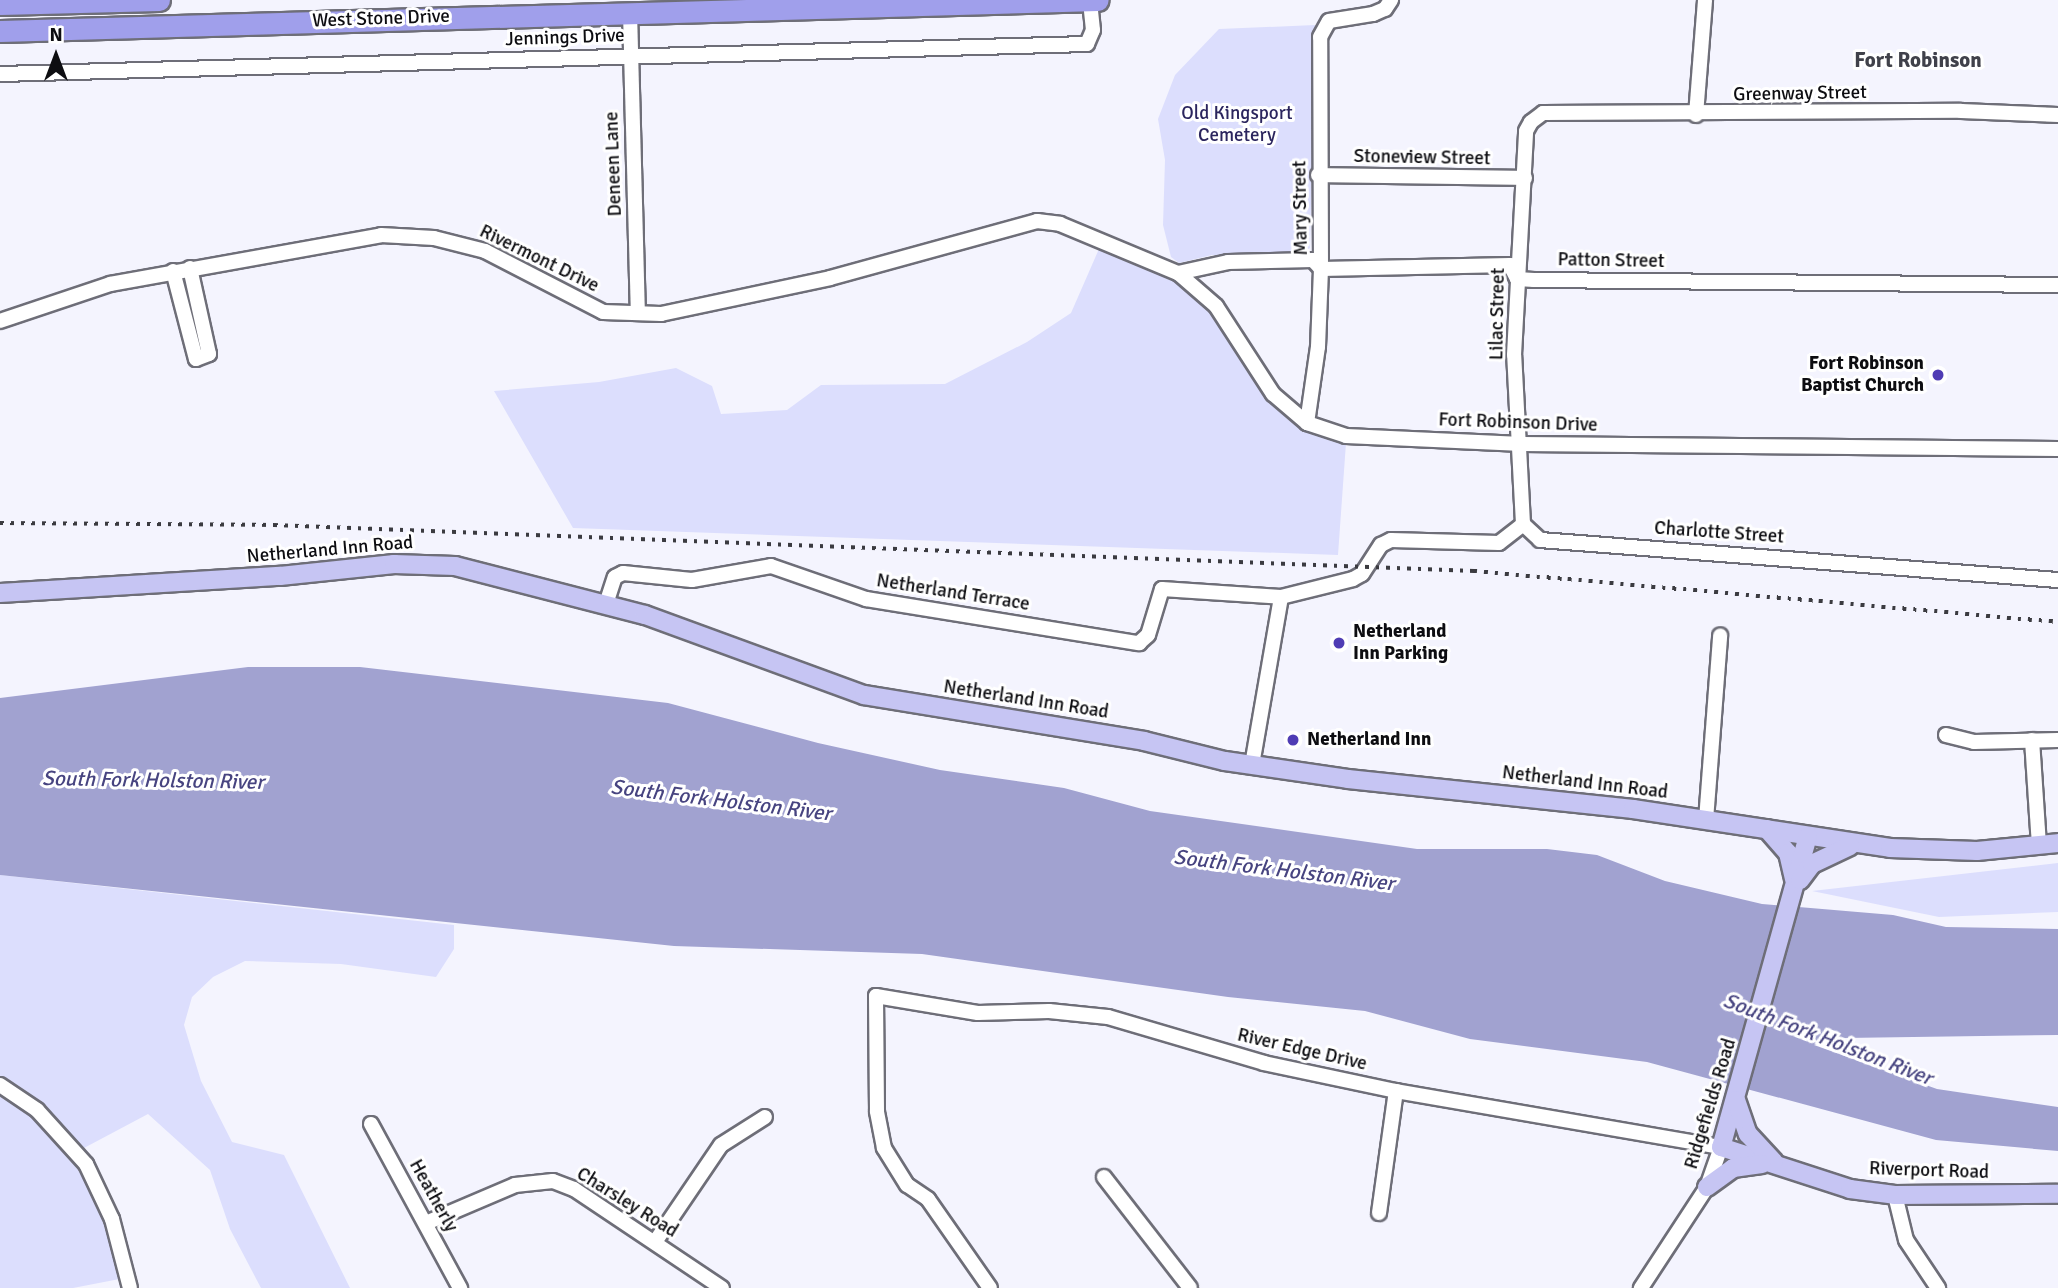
<!DOCTYPE html>
<style>
body{margin:0}
#map{position:relative;width:2058px;height:1288px;overflow:hidden;background:#f4f4fe;font-family:Signika,sans-serif}
div>[style]{position:absolute}
.green>*{inset:0;background:#dcdefd}
.water>*{inset:0;background:#a1a2d0}
.roads{filter:drop-shadow(2px 0 #6e6e78) drop-shadow(-2px 0 #6e6e78) drop-shadow(0 2px #6e6e78) drop-shadow(0 -2px #6e6e78)}
.minor>*{height:14px;margin:-7px;padding:0 7px;transform-origin:7px;border-radius:7px;background:#fff}
.major>*{height:18px;margin:-9px;padding:0 9px;transform-origin:9px;border-radius:9px;background:#c6c5f3}
.highway>*{height:21px;margin:-10.5px;padding:0 10.5px;transform-origin:10.5px;border-radius:10.5px;background:#a09feb}
.rail>*{height:3.5px;margin-top:-1.75px;transform-origin:0;background:repeating-linear-gradient(90deg,#3b3b40 0 3.5px,transparent 0 10.5px)}
.dots>*{width:19px;height:19px;translate:-50% -50%;box-sizing:border-box;border:4px solid #fff;border-radius:50%}
span{translate:-50% -50%;white-space:nowrap;text-align:center;line-height:1.15;-webkit-text-stroke:6px #fff;paint-order:stroke}
.street-label{font-size:19px;color:#0d0d11}
.park-label{font-size:19px;color:#2b255e}
.poi-label{font-size:19px;color:#0d0d11;font-weight:700}
.right{translate:-100% -50%;text-align:right}
.left{translate:0 -50%;text-align:left}
.neighbourhood-label{font-size:21px;color:#40414a;font-weight:700}
.water-label{font-size:21px;color:#474480;font-style:italic}
.north{position:absolute;left:21px;top:21px;width:70px;height:70px;-webkit-text-stroke:5px #fff;paint-order:stroke;rotate:0deg;font-size:19px;font-weight:700;line-height:28px;text-align:center;color:#0d0d11}
.north::after{content:'';display:block;margin:auto;width:24px;height:32px;background:#0d0d11;clip-path:polygon(50% 0,100% 100%,50% 72%,0 100%)}
</style>
<div id="map">
<div class="green">
<div style="clip-path:polygon(1315px 25px,1310px 248px,1299px 255px,1212px 255px,1179px 263px,1171px 257px,1163px 225px,1165px 160px,1158px 119px,1175px 75px,1219px 29px)"></div>
<div style="clip-path:polygon(1102px 242px,1199px 289px,1273px 394px,1346px 443px,1338px 555px,573px 528px,494px 391px,599px 382px,676px 368px,712px 386px,721px 414px,787px 410px,821px 385px,945px 384px,1027px 342px,1071px 313px)"></div>
<div style="clip-path:polygon(2058px 863px,2058px 912px,1939px 917px,1812px 891px)"></div>
<div style="clip-path:polygon(0 875px,454px 925px,454px 949px,436px 977px,341px 964px,245px 961px,213px 977px,192px 997px,184px 1025px,201px 1081px,232px 1142px,284px 1155px,350px 1288px,261px 1288px,230px 1229px,210px 1170px,148px 1114px,84px 1148px,117px 1210px,135px 1276px,73px 1288px,0 1288px)"></div>
</div>
<div class="water">
<div style="clip-path:polygon(248px 667px,360px 667px,668px 703px,818px 743px,940px 770px,1064px 788px,1150px 811px,1417px 849px,1547px 849px,1597px 855px,1665px 881px,1762px 904px,1893px 915px,1946px 927px,2058px 929px,2058px 1035px,1844px 1038px,1814px 1045px,1937px 1089px,2058px 1107px,2058px 1151px,1936px 1140px,1647px 1062px,1470px 1039px,1365px 1011px,1228px 997px,922px 954px,674px 946px,0 875px,0 698px)"></div>
</div>
<div class="roads">
<div class="minor">
<div style="left:630px;top:12px;width:301px;rotate:88.5deg"></div>
<div style="left:0;top:74px;width:1087px;rotate:-1.58deg"></div>
<div style="left:1087px;top:44px;width:15px;rotate:-67deg"></div>
<div style="left:1093px;top:30px;width:30px;rotate:-96deg"></div>
<div style="left:1696px;top:115px;width:115px;rotate:-85.5deg"></div>
<div style="left:1318px;top:175px;width:207px;rotate:0.8deg"></div>
<div style="left:173px;top:271px;width:91px;rotate:75.4deg"></div>
<div style="left:196px;top:359px;width:14px;rotate:-21deg"></div>
<div style="left:209px;top:354px;width:88px;rotate:-102.5deg"></div>
<div style="left:1178px;top:273px;width:51px;rotate:-12.4deg"></div>
<div style="left:1228px;top:262px;width:85px;rotate:-1.3deg"></div>
<div style="left:1313px;top:260px;width:12px;rotate:48deg"></div>
<div style="left:1321px;top:269px;width:189px;rotate:-1.2deg"></div>
<div style="left:1510px;top:265px;width:16px;rotate:63deg"></div>
<div style="left:1517px;top:279px;width:17px;rotate:3deg"></div>
<div style="left:1534px;top:280px;width:524px;rotate:0.55deg"></div>
<div style="left:0;top:321px;width:116px;rotate:-18.6deg"></div>
<div style="left:110px;top:284px;width:275px;rotate:-10.2deg"></div>
<div style="left:381px;top:235px;width:53px;rotate:3.2deg"></div>
<div style="left:434px;top:238px;width:53px;rotate:14.3deg"></div>
<div style="left:485px;top:251px;width:133px;rotate:27.3deg"></div>
<div style="left:603px;top:312px;width:58px;rotate:2deg"></div>
<div style="left:661px;top:314px;width:173px;rotate:-12deg"></div>
<div style="left:830px;top:278px;width:215px;rotate:-15.4deg"></div>
<div style="left:1037px;top:221px;width:23px;rotate:7deg"></div>
<div style="left:1060px;top:224px;width:128px;rotate:22.6deg"></div>
<div style="left:1178px;top:273px;width:50px;rotate:41deg"></div>
<div style="left:1216px;top:306px;width:105px;rotate:57.1deg"></div>
<div style="left:1273px;top:394px;width:45px;rotate:40.5deg"></div>
<div style="left:1307px;top:423px;width:41px;rotate:18.4deg"></div>
<div style="left:1346px;top:436px;width:176px;rotate:2.6deg"></div>
<div style="left:1522px;top:444px;width:536px;rotate:0.53deg"></div>
<div style="left:1307px;top:423px;width:77px;rotate:-81.8deg"></div>
<div style="left:1318px;top:347px;width:78px;rotate:-87.8deg"></div>
<div style="left:1321px;top:269px;width:232px;rotate:-90.2deg"></div>
<div style="left:1320px;top:37px;width:18px;rotate:-61deg"></div>
<div style="left:1329px;top:21px;width:45px;rotate:-9deg"></div>
<div style="left:1373px;top:14px;width:13px;rotate:-23deg"></div>
<div style="left:1385px;top:9px;width:11px;rotate:-56deg"></div>
<div style="left:1523px;top:524px;width:169px;rotate:-93deg"></div>
<div style="left:1514px;top:355px;width:224px;rotate:-86.9deg"></div>
<div style="left:1526px;top:131px;width:10px;rotate:-61deg"></div>
<div style="left:1531px;top:122px;width:15px;rotate:-37deg"></div>
<div style="left:1543px;top:113px;width:418px;rotate:-0.3deg"></div>
<div style="left:1961px;top:111px;width:97px;rotate:2.4deg"></div>
<div style="left:606px;top:604px;width:28px;rotate:-72deg"></div>
<div style="left:615px;top:577px;width:9px;rotate:-27deg"></div>
<div style="left:623px;top:573px;width:69px;rotate:5.8deg"></div>
<div style="left:692px;top:580px;width:80px;rotate:-10deg"></div>
<div style="left:771px;top:566px;width:101px;rotate:19.2deg"></div>
<div style="left:866px;top:599px;width:277px;rotate:9.2deg"></div>
<div style="left:1139px;top:643px;width:12px;rotate:-42deg"></div>
<div style="left:1148px;top:635px;width:48px;rotate:-73.1deg"></div>
<div style="left:1162px;top:589px;width:119px;rotate:3.8deg"></div>
<div style="left:1946px;top:735px;width:29px;rotate:14deg"></div>
<div style="left:1974px;top:742px;width:84px;rotate:-1.4deg"></div>
<div style="left:2032px;top:740px;width:105px;rotate:86.2deg"></div>
<div style="left:1252px;top:765px;width:170px;rotate:-80.2deg"></div>
<div style="left:1281px;top:597px;width:74px;rotate:-14deg"></div>
<div style="left:1353px;top:579px;width:10px;rotate:-29deg"></div>
<div style="left:1362px;top:574px;width:35px;rotate:-57deg"></div>
<div style="left:1381px;top:545px;width:11px;rotate:-27deg"></div>
<div style="left:1391px;top:540px;width:108px;rotate:1.6deg"></div>
<div style="left:1499px;top:543px;width:31px;rotate:-38deg"></div>
<div style="left:1523px;top:524px;width:23px;rotate:43deg"></div>
<div style="left:1540px;top:540px;width:520px;rotate:4.42deg"></div>
<div style="left:1706px;top:820px;width:185px;rotate:-85.6deg"></div>
<div style="left:0;top:1085px;width:45px;rotate:34deg"></div>
<div style="left:37px;top:1110px;width:73px;rotate:47.8deg"></div>
<div style="left:86px;top:1164px;width:61px;rotate:64.7deg"></div>
<div style="left:112px;top:1219px;width:71px;rotate:75.4deg"></div>
<div style="left:371px;top:1124px;width:187px;rotate:61.5deg"></div>
<div style="left:1104px;top:1177px;width:140px;rotate:52.2deg"></div>
<div style="left:1895px;top:1195px;width:46px;rotate:76.3deg"></div>
<div style="left:1906px;top:1240px;width:58px;rotate:56.3deg"></div>
<div style="left:1379px;top:1213px;width:123px;rotate:-82.1deg"></div>
<div style="left:426px;top:1223px;width:97px;rotate:-23.1deg"></div>
<div style="left:515px;top:1185px;width:38px;rotate:-6deg"></div>
<div style="left:553px;top:1181px;width:22px;rotate:21deg"></div>
<div style="left:574px;top:1189px;width:178px;rotate:33.8deg"></div>
<div style="left:655px;top:1242px;width:117px;rotate:-55.8deg"></div>
<div style="left:721px;top:1145px;width:52px;rotate:-32.5deg"></div>
<div style="left:990px;top:1288px;width:108px;rotate:-124.9deg"></div>
<div style="left:928px;top:1199px;width:25px;rotate:-146deg"></div>
<div style="left:907px;top:1185px;width:44px;rotate:-121.9deg"></div>
<div style="left:884px;top:1148px;width:38px;rotate:-101deg"></div>
<div style="left:877px;top:1111px;width:115px;rotate:-90.5deg"></div>
<div style="left:876px;top:996px;width:103px;rotate:9.5deg"></div>
<div style="left:978px;top:1013px;width:71px;rotate:-1.6deg"></div>
<div style="left:1049px;top:1011px;width:59px;rotate:5.8deg"></div>
<div style="left:1108px;top:1017px;width:163px;rotate:16.4deg"></div>
<div style="left:1264px;top:1063px;width:135px;rotate:12deg"></div>
<div style="left:1396px;top:1091px;width:330px;rotate:9.8deg"></div>
<div style="left:1721px;top:1147px;width:42px;rotate:109.3deg"></div>
<div style="left:1707px;top:1187px;width:121px;rotate:123.2deg"></div>
</div>
<div class="major">
<div style="left:0;top:593px;width:281px;rotate:-3.5deg"></div>
<div style="left:280px;top:576px;width:115px;rotate:-6deg"></div>
<div style="left:394px;top:564px;width:61px;rotate:1.9deg"></div>
<div style="left:455px;top:566px;width:196px;rotate:14.5deg"></div>
<div style="left:645px;top:615px;width:233px;rotate:20.1deg"></div>
<div style="left:864px;top:695px;width:284px;rotate:9.3deg"></div>
<div style="left:1144px;top:741px;width:83px;rotate:13.9deg"></div>
<div style="left:1225px;top:761px;width:124px;rotate:8.3deg"></div>
<div style="left:1348px;top:779px;width:287px;rotate:6deg"></div>
<div style="left:1633px;top:809px;width:260px;rotate:8.6deg"></div>
<div style="left:1890px;top:848px;width:87px;rotate:2deg"></div>
<div style="left:1977px;top:851px;width:81px;rotate:-5.6deg"></div>
<div style="left:1767px;top:829px;width:32px;rotate:49deg"></div>
<div style="left:1788px;top:853px;width:27px;rotate:77deg"></div>
<div style="left:1808px;top:836px;width:323px;rotate:105.6deg"></div>
<div style="left:1721px;top:1147px;width:136px;rotate:18deg"></div>
<div style="left:1850px;top:1189px;width:45px;rotate:7.6deg"></div>
<div style="left:1895px;top:1195px;width:163px;rotate:-0.4deg"></div>
<div style="left:1800px;top:880px;width:20px;rotate:-53deg"></div>
<div style="left:1812px;top:864px;width:42px;rotate:-25.3deg"></div>
<div style="left:1736px;top:1100px;width:36px;rotate:71deg"></div>
<div style="left:1748px;top:1134px;width:38px;rotate:47deg"></div>
<div style="left:1707px;top:1187px;width:32px;rotate:-36deg"></div>
<div style="left:1733px;top:1168px;width:29px;rotate:-8deg"></div>
</div>
<div class="highway">
<div style="left:0;top:4px;width:159px;rotate:-1.4deg"></div>
<div style="left:0;top:31px;width:1098px;rotate:-1.62deg"></div>
</div>
</div>
<div class="rail">
<div style="left:0;top:523px;width:274px;rotate:0.4deg"></div>
<div style="left:274px;top:525px;width:1201px;rotate:2.2deg"></div>
<div style="left:1474px;top:571px;width:586px;rotate:4.99deg"></div>
</div>
<div class="dots">
<div style="left:1938px;top:375px;background:#4f3cb4"></div>
<div style="left:1339px;top:643px;background:#4f3cb4"></div>
<div style="left:1293px;top:740px;background:#4f3cb4"></div>
</div>
<div class="street-label">
<span style="left:381px;top:19px;rotate:-2deg">West Stone Drive</span>
<span style="left:565px;top:38px;rotate:-2deg">Jennings Drive</span>
<span style="left:1800px;top:94px;rotate:-1deg">Greenway Street</span>
<span style="left:1422px;top:158px;rotate:1deg">Stoneview Street</span>
<span style="left:614px;top:164px;rotate:-92deg">Deneen Lane</span>
<span style="left:1301px;top:208px;rotate:-91deg">Mary Street</span>
<span style="left:539px;top:259px;rotate:26deg">Rivermont Drive</span>
<span style="left:1611px;top:261px;rotate:1deg">Patton Street</span>
<span style="left:1498px;top:314px;rotate:-89deg">Lilac Street</span>
<span style="left:1518px;top:423px;rotate:2deg">Fort Robinson Drive</span>
<span style="left:1719px;top:533px;rotate:4deg">Charlotte Street</span>
<span style="left:330px;top:550px;rotate:-5deg">Netherland Inn Road</span>
<span style="left:953px;top:593px;rotate:9deg">Netherland Terrace</span>
<span style="left:1026px;top:700px;rotate:9deg">Netherland Inn Road</span>
<span style="left:1585px;top:783px;rotate:7deg">Netherland Inn Road</span>
<span style="left:1302px;top:1050px;rotate:13deg">River Edge Drive</span>
<span style="left:1711px;top:1104px;rotate:-73deg">Ridgefields Road</span>
<span style="left:1929px;top:1171px;rotate:2deg">Riverport Road</span>
<span style="left:433px;top:1196px;rotate:61deg">Heatherly</span>
<span style="left:627px;top:1203px;rotate:32deg">Charsley Road</span>
</div>
<div class="park-label">
<span style="left:1237px;top:125px">Old Kingsport<br>Cemetery</span>
</div>
<div class="poi-label">
<span class="right" style="left:1924px;top:375px">Fort Robinson<br>Baptist Church</span>
<span class="left" style="left:1353px;top:643px">Netherland<br>Inn Parking</span>
<span class="left" style="left:1307px;top:740px">Netherland Inn</span>
</div>
<div class="neighbourhood-label">
<span style="left:1918px;top:60px">Fort Robinson</span>
</div>
<div class="water-label">
<span style="left:153px;top:780px;rotate:1deg">South Fork Holston River</span>
<span style="left:721px;top:800px;rotate:7deg">South Fork Holston River</span>
<span style="left:1284px;top:870px;rotate:7deg">South Fork Holston River</span>
<span style="left:1828px;top:1039px;rotate:21deg">South Fork Holston River</span>
</div>
<div class="north">N</div>
</div>
